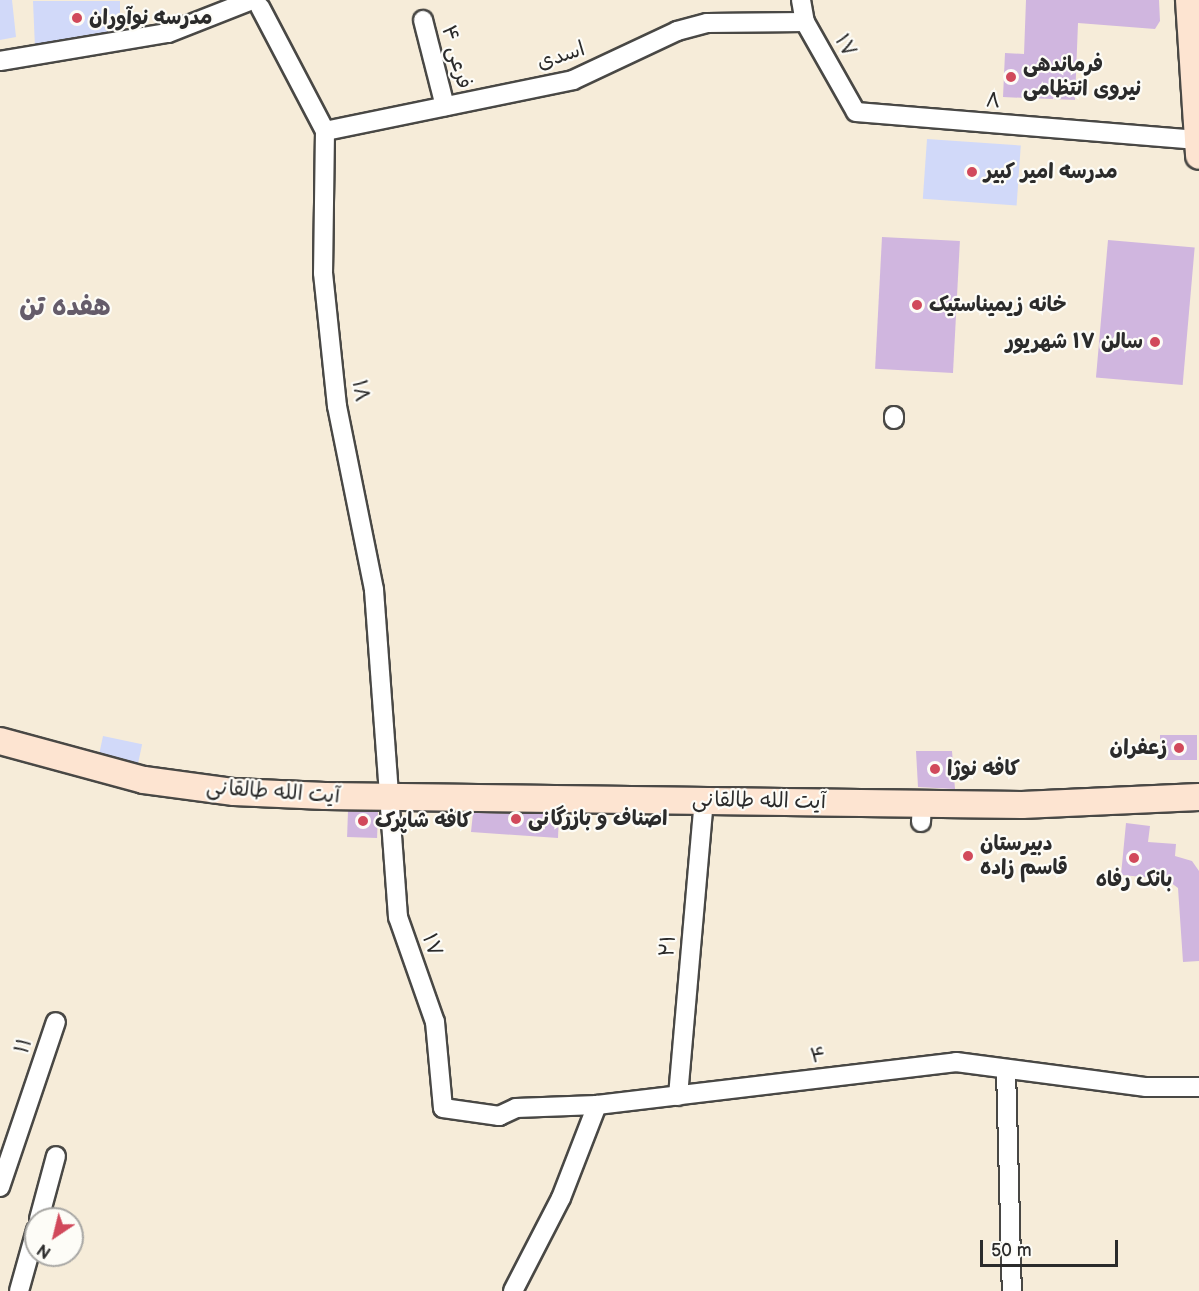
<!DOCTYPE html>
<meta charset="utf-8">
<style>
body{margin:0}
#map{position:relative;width:1199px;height:1291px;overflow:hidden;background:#f6ecd9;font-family:"Balsamiq Sans","Playpen Sans Arabic",sans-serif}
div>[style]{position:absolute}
.built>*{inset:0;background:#d1d9f9;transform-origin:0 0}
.building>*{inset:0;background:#d0b6df;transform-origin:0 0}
.roads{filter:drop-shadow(2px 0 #494845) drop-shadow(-2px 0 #494845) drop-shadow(0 2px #494845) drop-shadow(0 -2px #494845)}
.minor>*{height:18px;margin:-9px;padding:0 9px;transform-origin:9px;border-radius:9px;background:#fff}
.secondary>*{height:26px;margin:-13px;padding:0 13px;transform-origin:13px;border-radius:13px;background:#fde4d1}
.dots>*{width:16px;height:16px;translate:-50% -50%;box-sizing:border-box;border:3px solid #fdfcf7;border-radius:50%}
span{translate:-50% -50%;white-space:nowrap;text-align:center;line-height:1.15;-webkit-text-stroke:4.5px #fdfcf7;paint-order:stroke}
.poi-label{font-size:21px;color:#2b2b2b;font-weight:700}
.left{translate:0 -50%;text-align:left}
.right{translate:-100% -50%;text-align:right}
.street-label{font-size:21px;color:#2b2b2b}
.district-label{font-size:27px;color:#655c6a;font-weight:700}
.north{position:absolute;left:24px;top:1207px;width:60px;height:60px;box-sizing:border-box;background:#fdfcf7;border:2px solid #a9a8a5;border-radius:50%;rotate:215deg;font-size:16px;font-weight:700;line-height:24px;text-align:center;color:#2b2b2b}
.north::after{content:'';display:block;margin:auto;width:21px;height:27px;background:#d1495b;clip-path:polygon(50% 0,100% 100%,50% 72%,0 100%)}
.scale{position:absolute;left:980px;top:1240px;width:138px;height:27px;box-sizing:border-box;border:3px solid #2b2b2b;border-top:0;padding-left:8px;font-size:18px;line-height:21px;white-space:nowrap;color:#2b2b2b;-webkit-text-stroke:4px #fdfcf7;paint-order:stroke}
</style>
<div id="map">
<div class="built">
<div style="clip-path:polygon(0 0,12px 0,16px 37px,0 40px)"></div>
<div style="clip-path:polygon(33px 1px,120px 1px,120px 35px,35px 48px)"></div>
<div style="left:927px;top:139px;width:94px;height:60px;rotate:4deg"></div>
<div style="left:103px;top:736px;width:40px;height:26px;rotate:12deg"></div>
</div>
<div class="building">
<div style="clip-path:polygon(1026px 0,1159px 0,1160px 21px,1155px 29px,1078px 23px,1075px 100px,1003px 97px,1005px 53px,1024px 54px)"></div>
<div style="left:882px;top:237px;width:78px;height:132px;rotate:3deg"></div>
<div style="left:1108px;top:240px;width:87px;height:138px;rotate:5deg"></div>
<div style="left:1197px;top:735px;width:25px;height:37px;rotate:90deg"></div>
<div style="clip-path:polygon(916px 751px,952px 751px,955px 789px,918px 787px)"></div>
<div style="left:348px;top:811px;width:30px;height:26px;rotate:2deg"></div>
<div style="clip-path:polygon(473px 813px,559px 814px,558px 838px,471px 832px)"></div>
<div style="clip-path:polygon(1126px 823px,1150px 826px,1148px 842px,1176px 844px,1175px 856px,1192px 861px,1199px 871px,1199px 961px,1183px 962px,1178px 888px,1166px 879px,1121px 875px)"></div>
</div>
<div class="roads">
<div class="minor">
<div style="left:801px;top:0;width:22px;rotate:80deg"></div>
<div style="left:805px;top:22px;width:103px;rotate:60.5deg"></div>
<div style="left:856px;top:112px;width:343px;rotate:4.7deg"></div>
<div style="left:260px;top:7px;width:140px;rotate:62.3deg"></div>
<div style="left:325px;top:131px;width:142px;rotate:90.8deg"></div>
<div style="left:323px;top:273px;width:134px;rotate:84deg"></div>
<div style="left:337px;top:406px;width:188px;rotate:78.6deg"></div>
<div style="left:374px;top:590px;width:328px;rotate:85.8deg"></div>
<div style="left:398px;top:917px;width:111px;rotate:70.6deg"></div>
<div style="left:435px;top:1022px;width:86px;rotate:84.7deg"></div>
<div style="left:443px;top:1108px;width:57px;rotate:8.1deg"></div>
<div style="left:499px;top:1116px;width:19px;rotate:-25deg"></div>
<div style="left:516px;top:1108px;width:81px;rotate:-2.1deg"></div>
<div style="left:597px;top:1105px;width:362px;rotate:-6.8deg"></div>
<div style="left:956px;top:1062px;width:192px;rotate:7.5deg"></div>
<div style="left:1146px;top:1087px;width:53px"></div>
<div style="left:423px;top:20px;width:89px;rotate:75.7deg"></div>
<div style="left:0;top:61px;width:170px;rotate:-9.5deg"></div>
<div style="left:168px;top:33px;width:90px;rotate:-21.4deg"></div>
<div style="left:325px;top:131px;width:253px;rotate:-11.6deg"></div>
<div style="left:573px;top:80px;width:115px;rotate:-25.2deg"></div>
<div style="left:677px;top:31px;width:31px;rotate:-15deg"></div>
<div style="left:707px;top:23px;width:98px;rotate:-0.6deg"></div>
<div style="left:894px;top:419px;width:3px;rotate:-90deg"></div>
<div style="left:921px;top:822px;width:18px;rotate:-87deg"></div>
<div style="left:1006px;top:1069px;width:222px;rotate:88.5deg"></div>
<div style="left:678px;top:1096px;width:296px;rotate:-85deg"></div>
<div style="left:0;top:1187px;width:174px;rotate:-71.3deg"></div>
<div style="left:39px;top:1219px;width:65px;rotate:-74.9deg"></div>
<div style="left:19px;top:1291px;width:63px;rotate:-74.4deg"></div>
<div style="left:513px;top:1291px;width:105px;rotate:-62.7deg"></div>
<div style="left:561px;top:1198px;width:100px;rotate:-68.8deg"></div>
</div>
<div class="secondary">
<div style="left:1189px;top:0;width:156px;rotate:86.3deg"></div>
<div style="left:0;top:741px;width:149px;rotate:15.2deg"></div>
<div style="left:144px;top:780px;width:91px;rotate:7.6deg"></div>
<div style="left:234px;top:792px;width:91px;rotate:2.5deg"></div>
<div style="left:325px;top:796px;width:697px;rotate:0.74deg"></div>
<div style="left:1022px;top:805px;width:177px;rotate:-2.6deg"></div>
</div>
</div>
<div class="dots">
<div style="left:77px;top:18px;background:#d1495b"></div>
<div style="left:1011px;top:77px;background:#d1495b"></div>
<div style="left:972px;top:172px;background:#d1495b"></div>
<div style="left:917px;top:305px;background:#d1495b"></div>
<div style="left:1155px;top:342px;background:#d1495b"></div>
<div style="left:1179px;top:748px;background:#d1495b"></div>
<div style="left:935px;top:769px;background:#d1495b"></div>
<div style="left:516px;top:819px;background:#d1495b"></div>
<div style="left:363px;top:821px;background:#d1495b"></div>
<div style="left:968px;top:856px;background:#d1495b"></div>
<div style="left:1134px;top:858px;background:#d1495b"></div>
</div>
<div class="poi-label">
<span class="left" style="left:89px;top:18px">مدرسه نوآوران</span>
<span class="left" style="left:1023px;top:77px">فرماندهی<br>نیروی انتظامی</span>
<span class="left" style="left:984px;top:172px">مدرسه امیر کبیر</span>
<span class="left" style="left:929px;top:305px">خانه زیمیناستیک</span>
<span class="right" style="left:1143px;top:342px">سالن ۱۷ شهریور</span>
<span class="right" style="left:1167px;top:748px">زعفران</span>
<span class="left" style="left:947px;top:769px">کافه نوژا</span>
<span class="left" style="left:528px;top:819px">اصناف و بازرگانی</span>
<span class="left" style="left:375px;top:821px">کافه شاپرک</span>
<span class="left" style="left:980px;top:856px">دبیرستان<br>قاسم زاده</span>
<span style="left:1134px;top:880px">بانک رفاه</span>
</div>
<div class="street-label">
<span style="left:845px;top:46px;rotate:60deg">۱۷</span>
<span style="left:561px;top:56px;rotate:-18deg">اسدی</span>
<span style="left:456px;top:57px;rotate:75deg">فرعی ۴</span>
<span style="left:993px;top:101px;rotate:5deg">۸</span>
<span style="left:360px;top:391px;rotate:80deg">۱۸</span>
<span style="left:273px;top:792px;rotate:4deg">آیت الله طالقانی</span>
<span style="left:759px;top:801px;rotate:1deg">آیت الله طالقانی</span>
<span style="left:432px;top:945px;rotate:70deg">۱۷</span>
<span style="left:668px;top:946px;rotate:-85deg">۲۱</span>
<span style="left:24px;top:1046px;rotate:-71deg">۱۱</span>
<span style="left:818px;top:1056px;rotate:-7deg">۴</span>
</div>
<div class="district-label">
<span style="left:65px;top:308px">هفده تن</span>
</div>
<div class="north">N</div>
<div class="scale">50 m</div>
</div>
